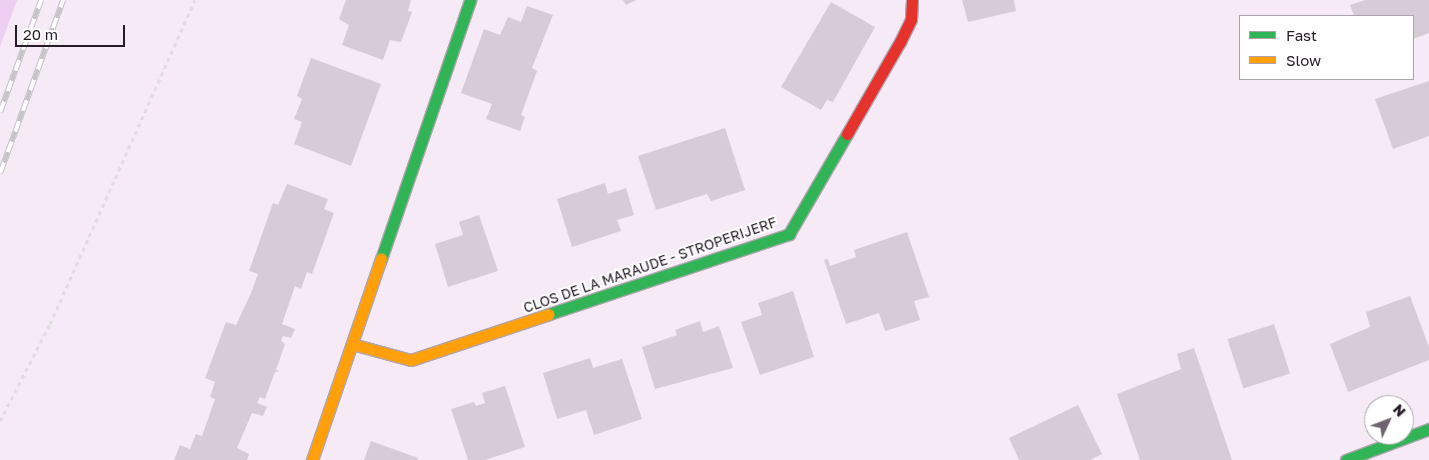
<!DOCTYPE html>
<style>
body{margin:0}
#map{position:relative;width:1429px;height:460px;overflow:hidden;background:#f5eaf6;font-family:"Golos Text",sans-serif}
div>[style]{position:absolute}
.green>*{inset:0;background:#edd0f1}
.building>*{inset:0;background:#d6ccd7;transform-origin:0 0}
.path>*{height:3px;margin-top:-1.5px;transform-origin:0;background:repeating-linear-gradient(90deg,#dfdcdf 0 4px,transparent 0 8px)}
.roads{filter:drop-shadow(1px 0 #b0a6b1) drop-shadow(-1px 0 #b0a6b1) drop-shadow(0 1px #b0a6b1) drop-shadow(0 -1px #b0a6b1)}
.fast>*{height:11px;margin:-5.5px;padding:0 5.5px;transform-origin:5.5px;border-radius:5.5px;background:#30b455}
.slow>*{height:11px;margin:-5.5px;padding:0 5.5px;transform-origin:5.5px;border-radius:5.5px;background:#ff9f0a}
.jam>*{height:11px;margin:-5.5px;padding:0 5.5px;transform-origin:5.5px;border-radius:5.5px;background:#e5322d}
.rail>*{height:5.5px;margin-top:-2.75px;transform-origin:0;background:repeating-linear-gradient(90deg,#fff 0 11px,#c6c4c7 0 22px);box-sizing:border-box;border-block:1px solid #c6c4c7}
span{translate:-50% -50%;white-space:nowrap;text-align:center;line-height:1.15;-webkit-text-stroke:4px #fff;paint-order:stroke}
.street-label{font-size:14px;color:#251c27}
.legend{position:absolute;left:1239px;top:15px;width:175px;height:65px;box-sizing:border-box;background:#fff;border:1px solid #a8a4a9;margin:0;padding:6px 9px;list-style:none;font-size:15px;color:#251c27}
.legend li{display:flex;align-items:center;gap:10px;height:25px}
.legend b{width:25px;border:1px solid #a8a4a9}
.north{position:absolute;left:1364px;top:395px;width:50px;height:50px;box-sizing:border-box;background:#fff;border:1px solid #a8a4a9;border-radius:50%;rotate:47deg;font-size:14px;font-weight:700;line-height:20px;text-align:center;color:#251c27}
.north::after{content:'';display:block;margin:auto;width:18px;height:22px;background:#6e646f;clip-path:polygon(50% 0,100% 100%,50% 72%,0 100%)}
.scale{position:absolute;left:15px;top:25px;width:110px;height:22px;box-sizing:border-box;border:2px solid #251c27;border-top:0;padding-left:6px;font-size:15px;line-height:18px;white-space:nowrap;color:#251c27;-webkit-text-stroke:4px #fff;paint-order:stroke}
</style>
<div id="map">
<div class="green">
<div style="clip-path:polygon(0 0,17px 0,0 47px)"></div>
</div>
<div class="building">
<div style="clip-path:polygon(346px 0,411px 0,408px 11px,412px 12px,401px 42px,390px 40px,383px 60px,342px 45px,349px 25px,339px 19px)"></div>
<div style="clip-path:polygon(623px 0,636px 0,626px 5px)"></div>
<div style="clip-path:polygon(962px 0,1014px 0,1016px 11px,968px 22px)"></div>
<div style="clip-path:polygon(1365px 0,1429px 0,1429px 33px,1413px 39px,1413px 16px,1354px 16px,1350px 5px)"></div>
<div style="clip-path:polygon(831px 2px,875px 27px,833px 102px,827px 100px,821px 110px,781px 87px)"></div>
<div style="clip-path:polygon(527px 6px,553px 15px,532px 68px,537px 71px,521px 115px,525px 117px,520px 131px,486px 119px,492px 104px,461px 93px,484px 29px,500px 35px,508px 17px,521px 22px)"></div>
<div style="clip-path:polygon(311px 58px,381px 84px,351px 166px,294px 144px,302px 122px,294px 119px,302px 99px,297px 96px)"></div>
<div style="clip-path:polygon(1429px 81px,1429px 136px,1393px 149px,1375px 99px)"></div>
<div style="clip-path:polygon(725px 128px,745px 190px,711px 201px,707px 194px,656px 210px,638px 156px)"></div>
<div style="clip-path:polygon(605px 183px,608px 194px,626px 188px,634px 215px,617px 220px,621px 231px,572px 247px,557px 199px)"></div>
<div style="clip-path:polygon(287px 184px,328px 199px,324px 209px,334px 213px,312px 274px,307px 272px,301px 289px,295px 286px,282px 324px,295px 329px,291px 338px,283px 336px,281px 341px,285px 344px,276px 370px,280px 371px,275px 372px,265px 399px,260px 397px,257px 403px,267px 407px,263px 416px,252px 413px,237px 448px,249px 454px,247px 460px,174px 460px,180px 445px,190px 449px,196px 434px,202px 436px,215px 399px,210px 397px,215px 382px,205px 378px,226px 322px,236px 325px,251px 293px,258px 274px,249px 271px,273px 203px,278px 205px)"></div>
<div style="clip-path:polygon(479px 215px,498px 271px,448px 287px,435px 244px,463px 235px,459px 222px)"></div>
<div style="clip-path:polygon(907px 232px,929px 297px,914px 301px,920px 320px,885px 331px,879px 313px,846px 324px,824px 260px,828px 259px,830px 266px,856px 257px,854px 250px)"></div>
<div style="clip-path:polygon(793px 291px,814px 357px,760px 375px,741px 322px,762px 315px,758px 303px)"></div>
<div style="clip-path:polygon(1410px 296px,1429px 347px,1429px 360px,1348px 392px,1330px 344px,1370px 327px,1366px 312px)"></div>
<div style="clip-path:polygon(700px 321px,703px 332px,719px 326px,733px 368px,655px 389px,642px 347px,677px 335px,675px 330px)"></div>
<div style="left:1274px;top:324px;width:52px;height:49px;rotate:72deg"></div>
<div style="clip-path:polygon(1194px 348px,1232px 460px,1140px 460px,1117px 394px,1181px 369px,1177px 354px)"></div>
<div style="clip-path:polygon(590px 358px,593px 368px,622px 359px,642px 419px,594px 435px,586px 410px,557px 419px,543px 373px)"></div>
<div style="clip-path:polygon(505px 386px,525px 447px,485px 460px,468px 460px,451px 409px,474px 402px,476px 406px,485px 403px,482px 393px)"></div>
<div style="clip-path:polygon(1078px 405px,1102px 454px,1090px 460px,1019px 460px,1009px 438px)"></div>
<div style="clip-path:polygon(371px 441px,418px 458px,417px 460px,364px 460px)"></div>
</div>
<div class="path">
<div style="left:0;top:421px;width:109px;rotate:-62.7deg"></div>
<div style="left:50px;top:324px;width:355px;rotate:-65.9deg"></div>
</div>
<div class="roads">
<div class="fast">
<div style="left:381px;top:259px;width:274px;rotate:-71deg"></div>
<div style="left:549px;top:314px;width:253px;rotate:-18.4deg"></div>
<div style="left:789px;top:234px;width:116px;rotate:-59.9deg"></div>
<div style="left:1346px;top:460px;width:89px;rotate:-20.5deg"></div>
</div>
<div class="slow">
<div style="left:352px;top:344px;width:61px;rotate:15.2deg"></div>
<div style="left:411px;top:360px;width:145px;rotate:-18.4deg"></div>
<div style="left:312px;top:460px;width:213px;rotate:-71.1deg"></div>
</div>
<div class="jam">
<div style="left:847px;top:134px;width:106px;rotate:-60.1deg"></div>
<div style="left:900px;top:42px;width:25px;rotate:-64deg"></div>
<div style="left:911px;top:19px;width:19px;rotate:-87deg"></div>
</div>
</div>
<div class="rail">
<div style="left:0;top:112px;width:119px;rotate:-69.9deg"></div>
<div style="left:0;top:173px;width:184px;rotate:-70deg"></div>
</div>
<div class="street-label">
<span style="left:650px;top:265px;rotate:-19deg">CLOS DE LA MARAUDE - STROPERIJERF</span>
</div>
<ul class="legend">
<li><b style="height:6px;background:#30b455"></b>Fast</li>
<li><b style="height:6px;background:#ff9f0a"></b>Slow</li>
</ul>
<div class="north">N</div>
<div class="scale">20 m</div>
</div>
